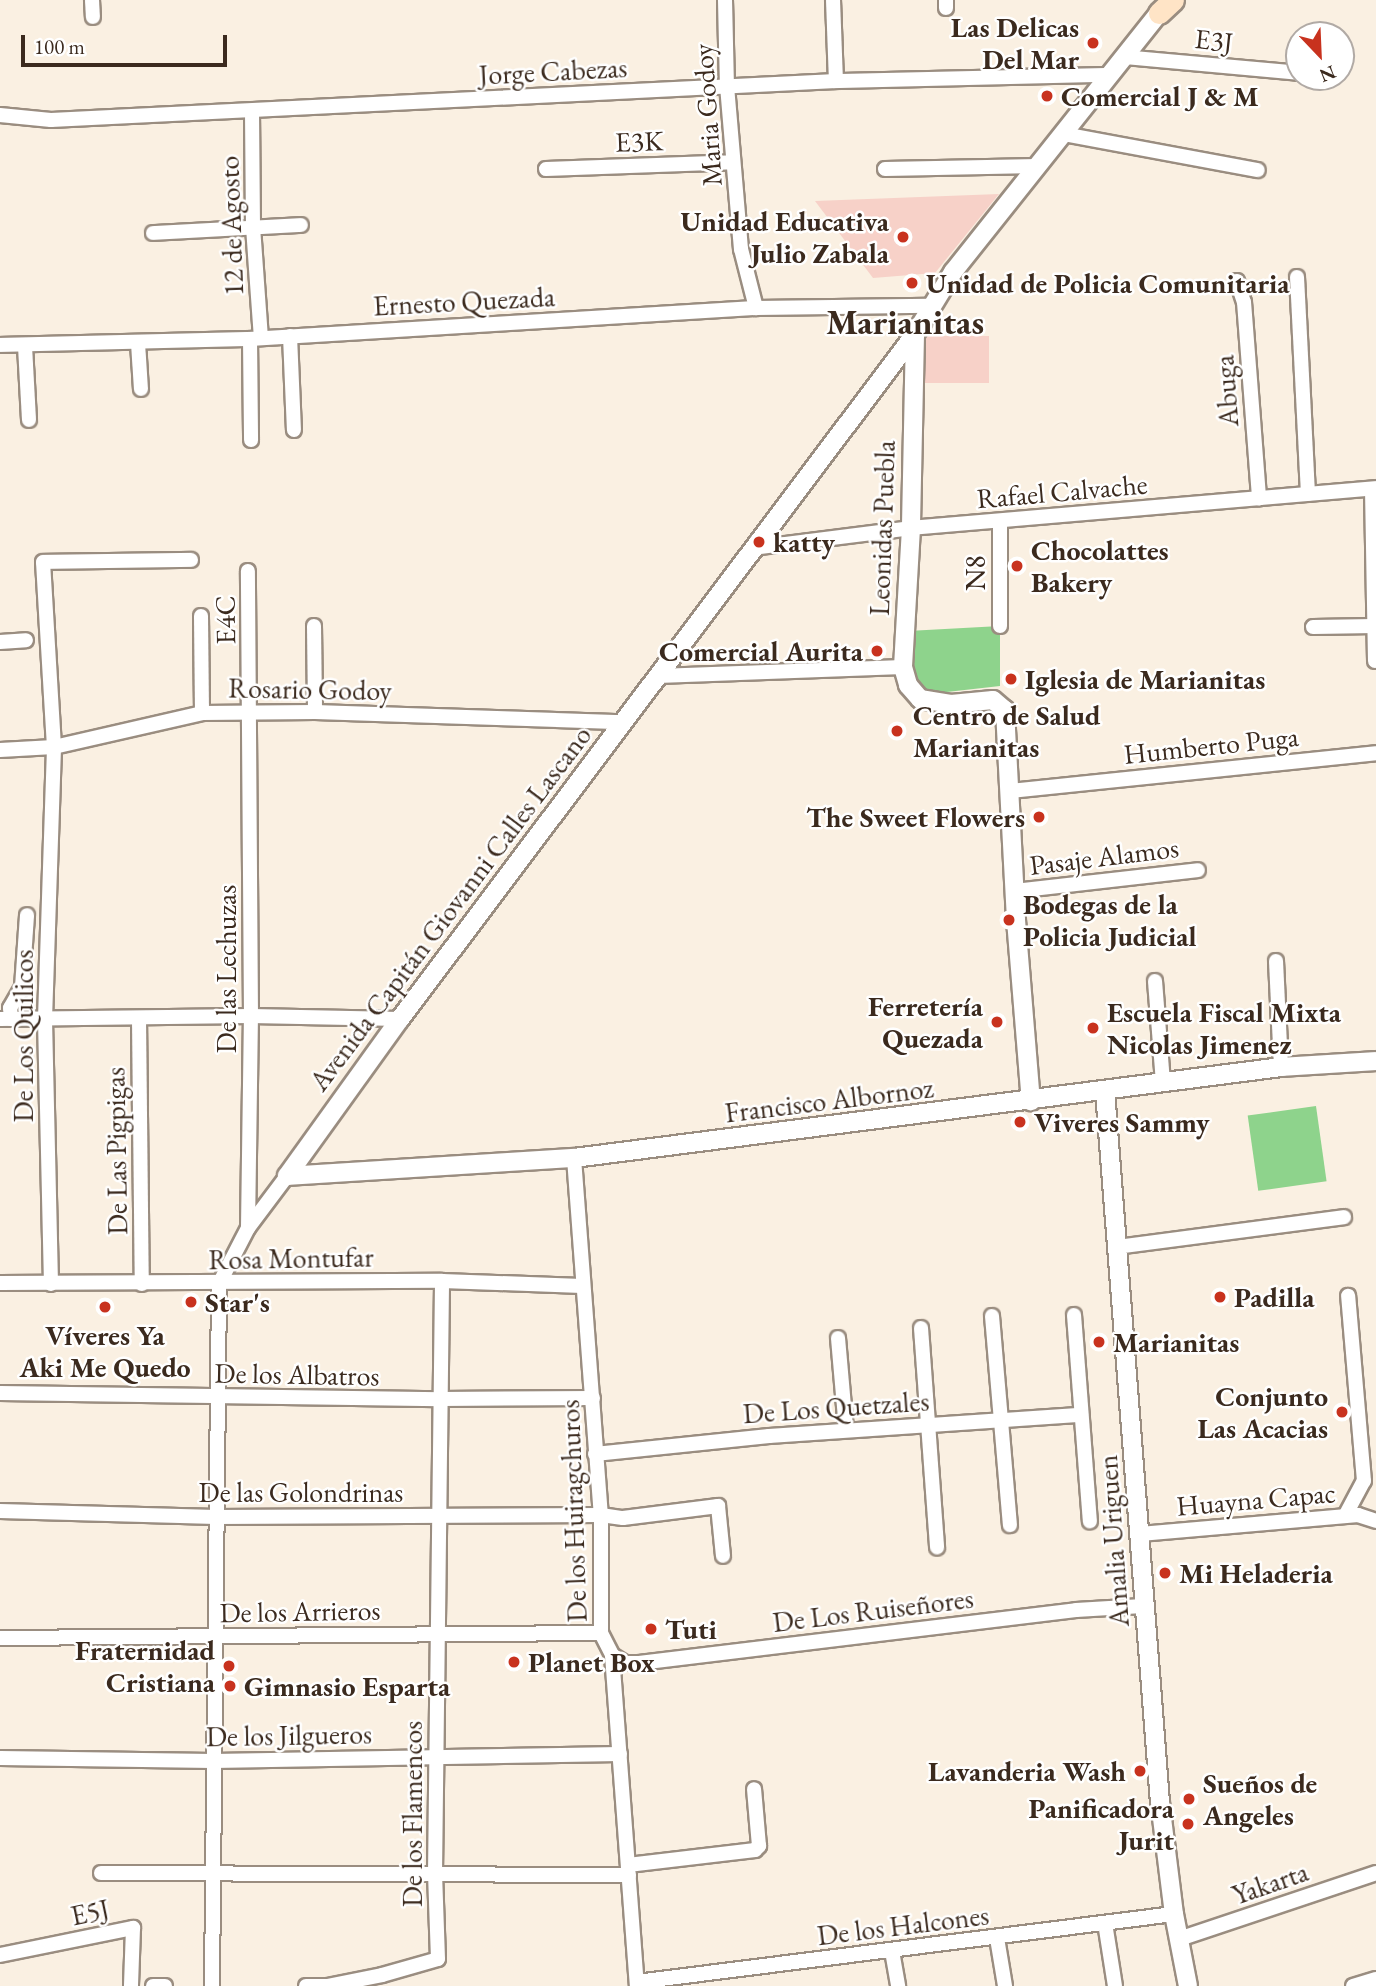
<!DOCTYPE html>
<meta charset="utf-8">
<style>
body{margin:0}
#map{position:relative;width:1376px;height:1986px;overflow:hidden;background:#faf0e2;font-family:"EB Garamond",serif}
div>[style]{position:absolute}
.built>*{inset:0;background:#f7d1c8;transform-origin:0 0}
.green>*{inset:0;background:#8ed38c;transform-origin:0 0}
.roads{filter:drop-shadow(2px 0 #9a8d80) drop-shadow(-2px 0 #9a8d80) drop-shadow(0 2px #9a8d80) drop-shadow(0 -2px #9a8d80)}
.minor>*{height:14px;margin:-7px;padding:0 7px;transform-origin:7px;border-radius:7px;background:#fff}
.tertiary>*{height:18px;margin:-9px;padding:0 9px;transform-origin:9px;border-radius:9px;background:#fff}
.secondary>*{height:21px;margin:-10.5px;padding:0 10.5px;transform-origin:10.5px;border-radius:10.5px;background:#ffe4c6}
.dots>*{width:19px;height:19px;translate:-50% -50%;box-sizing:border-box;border:4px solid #fff;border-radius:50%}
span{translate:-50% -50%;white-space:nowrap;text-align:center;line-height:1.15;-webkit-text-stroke:5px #fff;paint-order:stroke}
.poi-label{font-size:28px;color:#3b2a1e;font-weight:700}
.right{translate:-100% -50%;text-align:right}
.left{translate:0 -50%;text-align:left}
.street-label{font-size:28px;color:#3b2a1e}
.district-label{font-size:35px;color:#3b2a1e;font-weight:700}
.north{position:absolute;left:1285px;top:21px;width:70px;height:70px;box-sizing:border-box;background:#fff;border:2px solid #b1aaa5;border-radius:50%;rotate:157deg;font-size:19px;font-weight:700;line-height:28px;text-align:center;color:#3b2a1e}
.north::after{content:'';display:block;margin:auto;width:24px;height:32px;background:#c8321e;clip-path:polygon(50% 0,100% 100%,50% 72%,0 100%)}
.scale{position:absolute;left:21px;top:35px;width:206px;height:32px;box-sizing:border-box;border:4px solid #3b2a1e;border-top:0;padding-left:9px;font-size:21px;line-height:24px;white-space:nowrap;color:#3b2a1e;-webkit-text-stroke:5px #fff;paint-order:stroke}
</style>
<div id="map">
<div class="built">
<div style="clip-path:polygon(999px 194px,935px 273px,873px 278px,815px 201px)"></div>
<div style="left:925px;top:336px;width:64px;height:47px"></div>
</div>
<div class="green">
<div style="clip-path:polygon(1000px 626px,1000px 686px,938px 693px,925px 692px,912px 683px,908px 631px)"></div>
<div style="left:1316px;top:1106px;width:76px;height:69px;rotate:82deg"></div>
</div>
<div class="roads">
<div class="minor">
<div style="left:92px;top:0;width:17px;rotate:87deg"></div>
<div style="left:725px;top:0;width:86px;rotate:88.7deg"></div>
<div style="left:727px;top:86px;width:164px;rotate:85.1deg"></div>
<div style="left:741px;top:249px;width:61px;rotate:75.7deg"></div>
<div style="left:833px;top:0;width:81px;rotate:87.9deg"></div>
<div style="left:946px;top:0;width:8px;rotate:90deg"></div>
<div style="left:1124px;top:57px;width:176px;rotate:5.2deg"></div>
<div style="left:252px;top:112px;width:115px;rotate:89.5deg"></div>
<div style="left:253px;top:227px;width:111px;rotate:85.9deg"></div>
<div style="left:0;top:115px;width:51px;rotate:5.6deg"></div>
<div style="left:51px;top:120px;width:786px;rotate:-2.84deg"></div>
<div style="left:836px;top:81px;width:274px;rotate:-1.3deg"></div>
<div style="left:1063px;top:134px;width:198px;rotate:10.5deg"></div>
<div style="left:546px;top:169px;width:187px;rotate:-2.1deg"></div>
<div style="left:885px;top:169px;width:153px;rotate:-1.1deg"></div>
<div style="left:153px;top:233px;width:148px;rotate:-3.1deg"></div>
<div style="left:1297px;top:277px;width:217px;rotate:87.1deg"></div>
<div style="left:1237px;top:281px;width:22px;rotate:72deg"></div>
<div style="left:1244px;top:302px;width:197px;rotate:85.6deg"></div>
<div style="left:290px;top:336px;width:94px;rotate:87.6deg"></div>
<div style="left:250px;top:339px;width:101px;rotate:89.4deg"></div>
<div style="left:138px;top:343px;width:46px;rotate:86.3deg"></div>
<div style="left:0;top:345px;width:250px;rotate:-1.4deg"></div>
<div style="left:250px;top:339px;width:507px;rotate:-3.51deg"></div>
<div style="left:756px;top:308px;width:174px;rotate:-0.7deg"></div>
<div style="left:25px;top:346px;width:74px;rotate:86.9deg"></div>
<div style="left:1372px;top:489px;width:172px;rotate:89deg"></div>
<div style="left:753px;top:548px;width:159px;rotate:-7.2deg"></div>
<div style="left:911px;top:528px;width:467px;rotate:-4.9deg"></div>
<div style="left:201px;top:616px;width:97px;rotate:89.4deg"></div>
<div style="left:314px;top:626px;width:86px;rotate:89.3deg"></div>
<div style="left:1000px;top:626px;width:105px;rotate:-90deg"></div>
<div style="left:1313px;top:627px;width:62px;rotate:-0.9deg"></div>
<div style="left:0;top:642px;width:26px;rotate:-4deg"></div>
<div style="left:658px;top:676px;width:245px;rotate:-2.1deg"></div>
<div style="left:0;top:750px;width:54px;rotate:-3.2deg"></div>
<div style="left:54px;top:747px;width:152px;rotate:-12.9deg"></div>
<div style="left:202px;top:713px;width:113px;rotate:-0.5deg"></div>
<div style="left:315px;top:712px;width:308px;rotate:1.9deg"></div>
<div style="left:1010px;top:791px;width:368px;rotate:-5.9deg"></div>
<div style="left:1015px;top:891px;width:184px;rotate:-6.5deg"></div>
<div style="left:1276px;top:961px;width:106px;rotate:87.3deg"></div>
<div style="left:1155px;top:981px;width:102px;rotate:85.5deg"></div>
<div style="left:139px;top:1018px;width:266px;rotate:89.4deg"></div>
<div style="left:0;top:1019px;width:251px;rotate:-0.7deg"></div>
<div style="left:251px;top:1016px;width:149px;rotate:1.2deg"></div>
<div style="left:11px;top:1019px;width:11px;rotate:-95deg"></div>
<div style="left:10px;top:1008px;width:24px;rotate:-60deg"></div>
<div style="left:22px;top:987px;width:72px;rotate:-86deg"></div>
<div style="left:574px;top:1158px;width:358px;rotate:85.7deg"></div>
<div style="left:601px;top:1515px;width:118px;rotate:90deg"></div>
<div style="left:601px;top:1633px;width:25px;rotate:63deg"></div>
<div style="left:612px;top:1655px;width:332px;rotate:85.7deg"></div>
<div style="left:248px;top:1228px;width:212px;rotate:-89.2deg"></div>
<div style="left:251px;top:1016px;width:445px;rotate:-90.4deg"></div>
<div style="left:1117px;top:1247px;width:229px;rotate:-7.5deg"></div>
<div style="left:0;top:1283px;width:442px;rotate:-0.3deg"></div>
<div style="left:442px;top:1281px;width:140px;rotate:2deg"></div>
<div style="left:51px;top:1284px;width:265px;rotate:-91.3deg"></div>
<div style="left:45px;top:1019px;width:272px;rotate:-88.1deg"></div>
<div style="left:54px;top:747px;width:185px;rotate:-93.4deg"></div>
<div style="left:43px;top:562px;width:148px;rotate:-0.8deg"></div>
<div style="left:1074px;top:1315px;width:207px;rotate:85.6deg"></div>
<div style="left:992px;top:1316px;width:210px;rotate:85.1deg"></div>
<div style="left:921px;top:1328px;width:220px;rotate:85.8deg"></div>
<div style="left:838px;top:1338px;width:92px;rotate:85deg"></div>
<div style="left:0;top:1393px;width:441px;rotate:0.8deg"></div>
<div style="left:441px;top:1399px;width:152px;rotate:-0.4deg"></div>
<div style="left:595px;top:1454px;width:175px;rotate:-5.9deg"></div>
<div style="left:769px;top:1436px;width:313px;rotate:-3.9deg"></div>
<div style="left:0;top:1511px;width:216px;rotate:1.6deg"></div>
<div style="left:216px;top:1517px;width:385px;rotate:-0.3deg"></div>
<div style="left:601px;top:1515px;width:22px;rotate:8deg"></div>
<div style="left:623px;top:1518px;width:96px;rotate:-7.2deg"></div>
<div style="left:718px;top:1506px;width:50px;rotate:84.3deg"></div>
<div style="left:1345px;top:1516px;width:40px;rotate:-62deg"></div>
<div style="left:1364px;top:1481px;width:186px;rotate:-94.9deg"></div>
<div style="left:1140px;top:1534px;width:219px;rotate:-5deg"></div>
<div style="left:1358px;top:1515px;width:19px;rotate:18deg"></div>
<div style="left:0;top:1638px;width:601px;rotate:-0.48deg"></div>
<div style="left:612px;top:1655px;width:15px;rotate:32deg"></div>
<div style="left:625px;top:1663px;width:14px"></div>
<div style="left:639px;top:1663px;width:440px;rotate:-6.9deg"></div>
<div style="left:1076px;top:1610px;width:67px;rotate:-3.4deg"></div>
<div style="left:0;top:1758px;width:213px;rotate:0.8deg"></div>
<div style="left:213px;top:1761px;width:407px;rotate:-1deg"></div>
<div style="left:628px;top:1865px;width:128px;rotate:-6.7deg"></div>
<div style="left:755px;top:1850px;width:6px;rotate:-45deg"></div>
<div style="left:759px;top:1846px;width:57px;rotate:-95deg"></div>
<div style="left:101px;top:1873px;width:528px;rotate:0.22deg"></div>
<div style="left:1105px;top:1923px;width:64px;rotate:81deg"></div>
<div style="left:997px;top:1938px;width:49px;rotate:80.5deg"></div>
<div style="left:1179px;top:1939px;width:208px;rotate:-18.5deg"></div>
<div style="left:892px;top:1951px;width:36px;rotate:80deg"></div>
<div style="left:0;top:1955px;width:136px;rotate:-11.5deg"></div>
<div style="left:133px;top:1928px;width:58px;rotate:92deg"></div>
<div style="left:637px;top:1982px;width:541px;rotate:-7.22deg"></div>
<div style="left:153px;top:1986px;width:12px"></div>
<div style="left:212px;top:1986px;width:702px;rotate:-89.43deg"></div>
<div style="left:219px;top:1284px;width:63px;rotate:-62.6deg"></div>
<div style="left:248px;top:1228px;width:65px;rotate:-53.1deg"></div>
<div style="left:306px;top:1986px;width:21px"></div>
<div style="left:327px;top:1986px;width:56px;rotate:-11.3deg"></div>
<div style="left:382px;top:1975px;width:58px;rotate:-15.9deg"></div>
<div style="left:438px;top:1959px;width:85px;rotate:-92deg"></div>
<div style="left:435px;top:1874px;width:593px;rotate:-89.32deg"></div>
<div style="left:1353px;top:1986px;width:24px;rotate:-17deg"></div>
</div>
<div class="tertiary">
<div style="left:915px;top:334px;width:194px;rotate:91.2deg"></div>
<div style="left:911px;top:528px;width:139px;rotate:93.3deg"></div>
<div style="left:903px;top:667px;width:19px;rotate:74deg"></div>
<div style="left:908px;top:685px;width:18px;rotate:49deg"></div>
<div style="left:920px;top:699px;width:31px;rotate:9deg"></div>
<div style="left:951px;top:704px;width:42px;rotate:-5.4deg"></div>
<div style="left:993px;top:700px;width:16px;rotate:40deg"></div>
<div style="left:1005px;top:710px;width:210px;rotate:87deg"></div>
<div style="left:1016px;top:920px;width:182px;rotate:85.3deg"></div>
<div style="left:1105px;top:1091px;width:713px;rotate:85.58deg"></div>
<div style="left:1160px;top:1802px;width:113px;rotate:82.9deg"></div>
<div style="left:1174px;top:1914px;width:73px;rotate:79deg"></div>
<div style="left:287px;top:1176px;width:193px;rotate:-54.3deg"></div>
<div style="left:400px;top:1019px;width:857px;rotate:-53.06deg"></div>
<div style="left:915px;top:334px;width:73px;rotate:-58.5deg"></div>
<div style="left:953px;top:272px;width:331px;rotate:-51.5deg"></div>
<div style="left:287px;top:1176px;width:288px;rotate:-3.6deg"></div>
<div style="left:574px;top:1158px;width:713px;rotate:-7.33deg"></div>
<div style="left:1281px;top:1067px;width:95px;rotate:-3.6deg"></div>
</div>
<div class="secondary">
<div style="left:1159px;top:13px;width:19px;rotate:-43deg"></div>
</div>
</div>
<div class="dots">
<div style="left:1093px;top:43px;background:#c8321e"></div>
<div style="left:1047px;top:96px;background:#c8321e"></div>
<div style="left:903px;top:237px;background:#c8321e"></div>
<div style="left:912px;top:283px;background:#c8321e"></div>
<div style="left:759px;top:542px;background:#c8321e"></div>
<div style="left:1017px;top:566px;background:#c8321e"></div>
<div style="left:877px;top:651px;background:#c8321e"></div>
<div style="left:1011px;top:679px;background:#c8321e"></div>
<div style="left:897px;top:731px;background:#c8321e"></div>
<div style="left:1039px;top:817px;background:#c8321e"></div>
<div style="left:1009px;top:920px;background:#c8321e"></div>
<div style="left:997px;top:1022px;background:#c8321e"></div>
<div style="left:1093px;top:1028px;background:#c8321e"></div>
<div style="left:1020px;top:1122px;background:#c8321e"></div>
<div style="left:1220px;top:1297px;background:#c8321e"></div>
<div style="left:191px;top:1302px;background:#c8321e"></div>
<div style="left:105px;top:1307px;background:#c8321e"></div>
<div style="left:1099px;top:1342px;background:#c8321e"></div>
<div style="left:1342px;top:1412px;background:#c8321e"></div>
<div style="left:1165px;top:1573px;background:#c8321e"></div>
<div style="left:651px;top:1629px;background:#c8321e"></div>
<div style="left:514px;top:1662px;background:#c8321e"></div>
<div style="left:229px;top:1666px;background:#c8321e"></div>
<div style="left:230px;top:1686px;background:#c8321e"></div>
<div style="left:1140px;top:1771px;background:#c8321e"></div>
<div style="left:1189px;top:1799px;background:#c8321e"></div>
<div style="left:1188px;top:1824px;background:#c8321e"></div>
</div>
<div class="poi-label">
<span class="right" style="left:1079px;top:43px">Las Delicas<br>Del Mar</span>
<span class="left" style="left:1061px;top:96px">Comercial J &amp; M</span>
<span class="right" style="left:889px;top:237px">Unidad Educativa<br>Julio Zabala</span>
<span class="left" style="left:926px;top:283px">Unidad de Policia Comunitaria</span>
<span class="left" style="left:773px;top:542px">katty</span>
<span class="left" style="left:1031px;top:566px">Chocolattes<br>Bakery</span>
<span class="right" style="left:863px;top:651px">Comercial Aurita</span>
<span class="left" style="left:1025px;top:679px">Iglesia de Marianitas</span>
<span class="left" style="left:913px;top:731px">Centro de Salud<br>Marianitas</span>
<span class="right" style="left:1025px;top:817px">The Sweet Flowers</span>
<span class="left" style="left:1023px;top:920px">Bodegas de la<br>Policia Judicial</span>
<span class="right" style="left:983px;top:1022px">Ferretería<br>Quezada</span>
<span class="left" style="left:1107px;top:1028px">Escuela Fiscal Mixta<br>Nicolas Jimenez</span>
<span class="left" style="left:1034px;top:1122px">Viveres Sammy</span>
<span class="left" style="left:1234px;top:1297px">Padilla</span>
<span class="left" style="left:205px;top:1302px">Star's</span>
<span style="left:105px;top:1351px">Víveres Ya<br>Aki Me Quedo</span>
<span class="left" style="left:1113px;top:1342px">Marianitas</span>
<span class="right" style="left:1328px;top:1412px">Conjunto<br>Las Acacias</span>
<span class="left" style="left:1179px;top:1573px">Mi Heladeria</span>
<span class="left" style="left:665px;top:1629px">Tuti</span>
<span class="right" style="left:215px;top:1666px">Fraternidad<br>Cristiana</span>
<span class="left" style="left:528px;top:1662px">Planet Box</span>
<span class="left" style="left:244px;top:1686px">Gimnasio Esparta</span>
<span class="right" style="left:1126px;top:1771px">Lavanderia Wash</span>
<span class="left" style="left:1203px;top:1799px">Sueños de<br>Angeles</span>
<span class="right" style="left:1174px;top:1824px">Panificadora<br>Jurit</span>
</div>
<div class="street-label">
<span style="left:1214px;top:40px;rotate:6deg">E3J</span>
<span style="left:553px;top:71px;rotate:-3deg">Jorge Cabezas</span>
<span style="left:707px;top:115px;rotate:-94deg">Maria Godoy</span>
<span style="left:639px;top:141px;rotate:-2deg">E3K</span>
<span style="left:231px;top:226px;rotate:-92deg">12 de Agosto</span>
<span style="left:464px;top:301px;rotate:-3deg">Ernesto Quezada</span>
<span style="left:1226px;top:391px;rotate:-94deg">Abuga</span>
<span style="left:1062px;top:491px;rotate:-5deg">Rafael Calvache</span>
<span style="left:882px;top:528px;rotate:-88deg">Leonidas Puebla</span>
<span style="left:975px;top:573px;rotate:-90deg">N8</span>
<span style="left:225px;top:620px;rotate:-91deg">E4C</span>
<span style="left:310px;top:689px;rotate:1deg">Rosario Godoy</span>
<span style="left:1211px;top:745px;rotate:-6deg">Humberto Puga</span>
<span style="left:1104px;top:856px;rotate:-7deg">Pasaje Alamos</span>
<span style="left:450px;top:908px;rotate:-53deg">Avenida Capitán Giovanni Calles Lascano</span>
<span style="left:226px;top:969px;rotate:-90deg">De las Lechuzas</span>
<span style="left:23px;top:1036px;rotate:-90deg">De Los Quilicos</span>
<span style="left:829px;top:1100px;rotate:-7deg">Francisco Albornoz</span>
<span style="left:116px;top:1151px;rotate:-91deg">De Las Pigpigas</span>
<span style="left:291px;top:1258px;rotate:-1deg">Rosa Montufar</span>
<span style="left:297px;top:1374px;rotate:1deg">De los Albatros</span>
<span style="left:836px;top:1407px;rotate:-4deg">De Los Quetzales</span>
<span style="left:301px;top:1492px">De las Golondrinas</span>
<span style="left:1256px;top:1499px;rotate:-5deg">Huayna Capac</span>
<span style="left:573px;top:1511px;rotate:-92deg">De los Huiragchuros</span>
<span style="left:1113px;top:1541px;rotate:-94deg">Amalia Uriguen</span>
<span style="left:873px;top:1610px;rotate:-7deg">De Los Ruiseñores</span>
<span style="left:300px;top:1611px;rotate:-1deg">De los Arrieros</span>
<span style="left:289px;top:1735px;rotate:-1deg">De los Jilgueros</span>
<span style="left:412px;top:1814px;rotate:-90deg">De los Flamencos</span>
<span style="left:1270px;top:1883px;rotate:-19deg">Yakarta</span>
<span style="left:90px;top:1912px;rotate:-12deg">E5J</span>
<span style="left:903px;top:1925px;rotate:-7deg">De los Halcones</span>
</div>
<div class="district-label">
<span style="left:905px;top:322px">Marianitas</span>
</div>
<div class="north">N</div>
<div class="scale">100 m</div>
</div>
